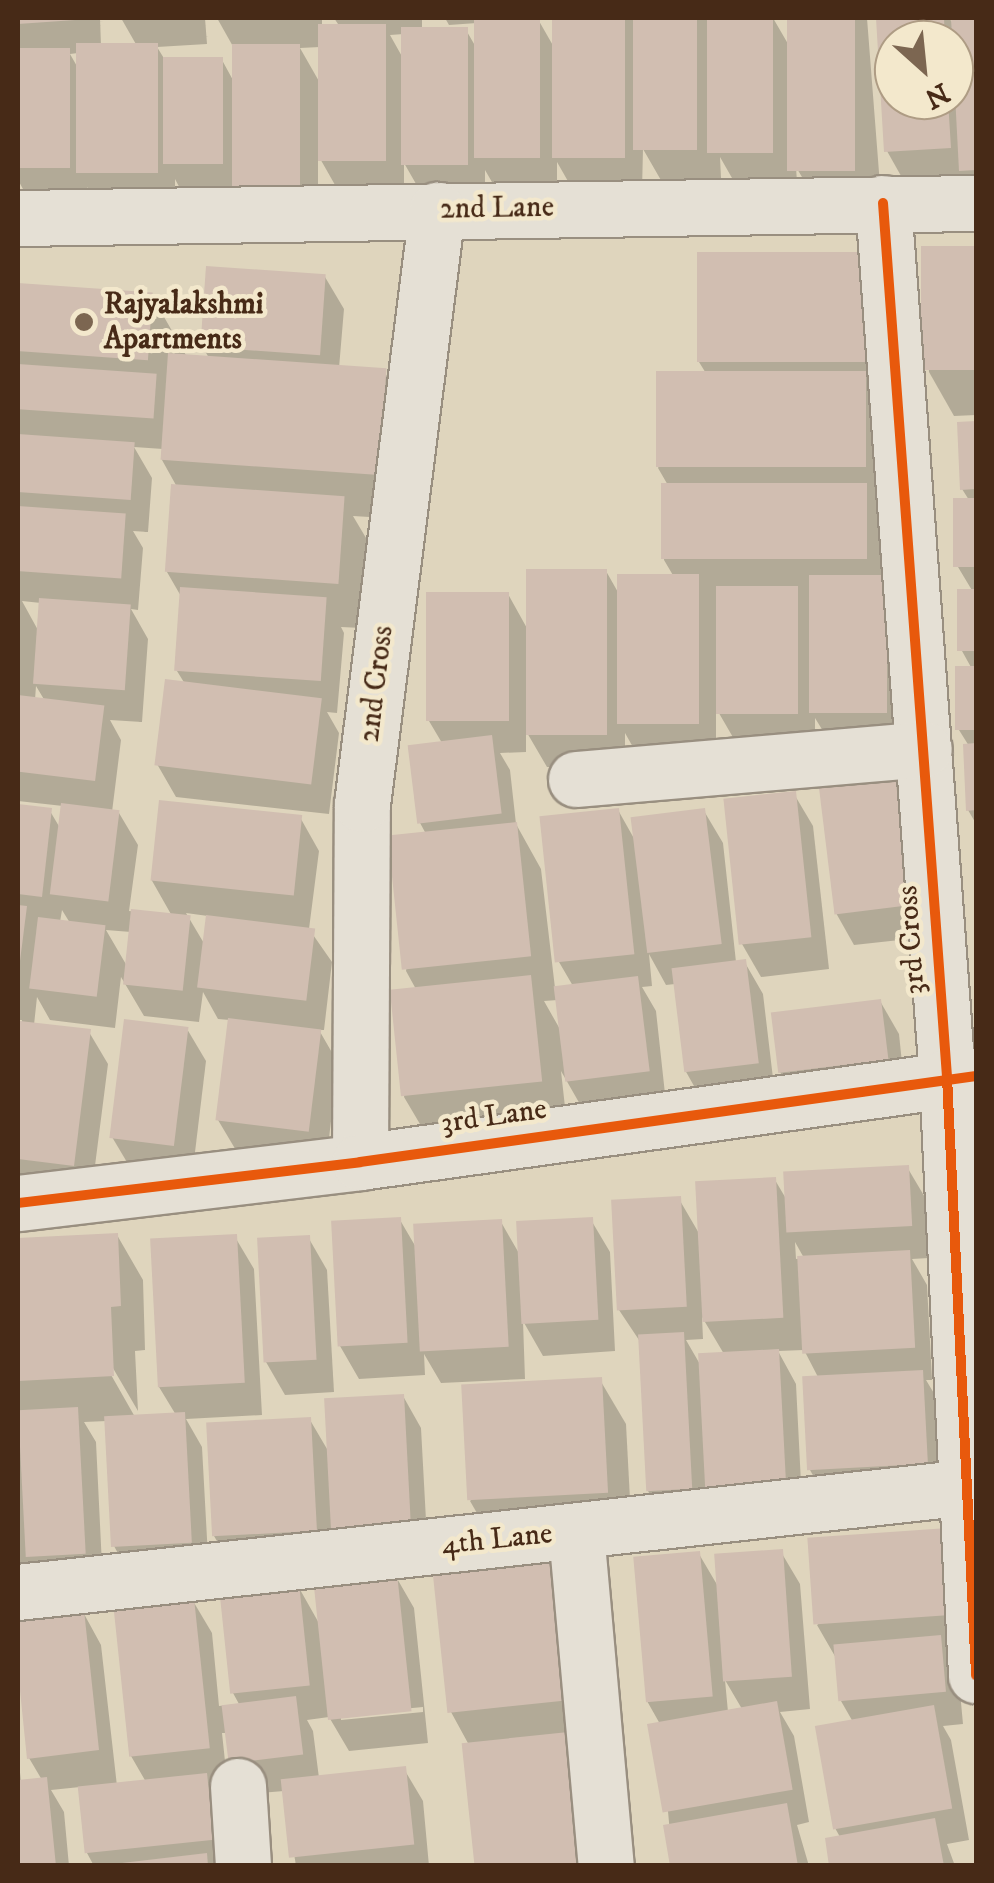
<!DOCTYPE html>
<style>
body{margin:0}
#map{position:relative;width:994px;height:1883px;overflow:hidden;background:#dfd5bd;font-family:"IM FELL DW Pica",serif}
div>[style]{position:absolute}
.shadow>*{inset:0;background:#0003}
.building>*{inset:0;background:#d1beb1;transform-origin:0 0}
.roads{filter:drop-shadow(2px 0 #998f80) drop-shadow(-2px 0 #998f80) drop-shadow(0 2px #998f80) drop-shadow(0 -2px #998f80)}
.street>*{height:55px;margin:-27.5px;padding:0 27.5px;transform-origin:27.5px;border-radius:27.5px;background:#e5e0d5}
.cycleway>*{height:10px;margin:-5px;padding:0 5px;transform-origin:5px;border-radius:5px;background:#e8590c}
.dots>*{width:28px;height:28px;translate:-50% -50%;box-sizing:border-box;border:5px solid #f3e8cc;border-radius:50%}
span{translate:-50% -50%;white-space:nowrap;text-align:center;line-height:1.15;-webkit-text-stroke:9px #f3e8cc;paint-order:stroke}
.street-label{font-size:30px;color:#472a17}
.poi-label{font-size:30px;color:#472a17;font-weight:700}
.left{translate:0 -50%;text-align:left}
.frame{position:absolute;inset:0;border:20px solid #472a17;pointer-events:none}
.north{position:absolute;left:874px;top:20px;width:100px;height:100px;box-sizing:border-box;background:#f3e8cc;border:2px solid #ae9c84;border-radius:50%;rotate:153deg;font-size:28px;font-weight:700;line-height:40px;text-align:center;color:#472a17}
.north::after{content:'';display:block;margin:auto;width:35px;height:45px;background:#7c6651;clip-path:polygon(50% 0,100% 100%,50% 72%,0 100%)}
</style>
<div id="map">
<div class="shadow">
<div style="clip-path:polygon(evenodd,18px 18px,100px 18px,101px 46px,137px 46px,121px 18px,205px 18px,207px 44px,157px 47px,165px 60px,222px 60px,234px 82px,235px 50px,217px 18px,322px 18px,322px 27px,340px 27px,334px 18px,422px 18px,422px 30px,466px 30px,477px 49px,477px 23px,449px 25px,445px 18px,530px 18px,539px 21px,555px 49px,555px 18px,773px 18px,791px 49px,790px 18px,867px 18px,881px 198px,817px 202px,796px 167px,797px 182px,736px 185px,720px 157px,721px 178px,662px 182px,643px 149px,642px 191px,573px 190px,557px 162px,557px 189px,496px 189px,485px 170px,485px 195px,423px 196px,404px 163px,404px 191px,339px 192px,318px 155px,318px 224px,184px 196px,175px 179px,175px 205px,98px 205px,87px 187px,87px 199px,29px 200px,18px 180px,18px 206px,18px 18px,404px 34px,404px 60px,390px 35px,404px 34px,18px 18px,320px 47px,320px 83px,300px 48px,320px 47px,18px 18px,78px 53px,78px 68px,70px 54px,78px 53px)"></div>
<div style="clip-path:polygon(evenodd,879px 18px,949px 18px,954px 25px,953px 18px,976px 18px,976px 195px,905px 183px,887px 151px,879px 18px,894px 40px,954px 40px,954px 100px,894px 100px,894px 40px)"></div>
<div style="clip-path:polygon(976px 248px,976px 415px,954px 416px,929px 372px,924px 251px)"></div>
<div style="clip-path:polygon(evenodd,871px 254px,904px 744px,831px 744px,815px 718px,815px 746px,738px 746px,716px 708px,716px 755px,638px 756px,625px 733px,625px 766px,547px 767px,526px 731px,526px 752px,500px 753px,510px 770px,516px 824px,541px 869px,555px 988px,573px 986px,559px 962px,618px 810px,636px 842px,704px 811px,723px 843px,736px 962px,744px 961px,763px 994px,775px 1095px,703px 1102px,685px 1070px,675px 984px,666px 985px,649px 954px,652px 986px,642px 987px,656px 1011px,666px 1103px,585px 1113px,561px 1071px,567px 1125px,430px 1141px,404px 1097px,417px 991px,406px 971px,426px 834px,419px 821px,442px 743px,429px 721px,508px 594px,528px 630px,606px 571px,619px 594px,674px 577px,664px 560px,669px 487px,658px 468px,707px 375px,699px 362px,871px 254px,558px 1000px,561px 1031px,544px 1001px,558px 1000px)"></div>
<div style="clip-path:polygon(evenodd,325px 277px,344px 309px,339px 368px,384px 371px,410px 415px,402px 519px,353px 516px,369px 543px,362px 628px,341px 627px,344px 633px,337px 713px,327px 712px,339px 733px,329px 814px,176px 797px,157px 764px,185px 684px,177px 671px,182px 598px,167px 572px,177px 487px,162px 460px,163px 449px,134px 447px,152px 478px,148px 532px,133px 531px,143px 548px,138px 610px,131px 609px,148px 639px,142px 722px,110px 720px,121px 740px,112px 812px,119px 813px,138px 845px,129px 911px,172px 916px,151px 879px,301px 819px,319px 851px,309px 929px,332px 962px,324px 1030px,319px 1030px,338px 1063px,326px 1163px,237px 1152px,218px 1120px,230px 1020px,218px 1019px,203px 992px,199px 1022px,144px 1016px,121px 977px,115px 1028px,50px 1020px,37px 997px,34px 1025px,89px 1032px,108px 1064px,91px 1197px,18px 1177px,18px 1049px,22px 1020px,18px 1020px,18px 807px,50px 811px,60px 828px,63px 806px,18px 801px,18px 286px,152px 296px,187px 357px,209px 358px,202px 346px,325px 277px,22px 601px,41px 603px,39px 632px,22px 601px,325px 277px,36px 686px,45px 701px,35px 700px,36px 686px,325px 277px,62px 910px,70px 923px,60px 922px,62px 910px,325px 277px,186px 913px,208px 916px,205px 945px,186px 913px,325px 277px,106px 930px,131px 932px,127px 966px,106px 930px)"></div>
<div style="clip-path:polygon(976px 424px,976px 857px,975px 822px,968px 810px,969px 746px,959px 730px,972px 669px,962px 651px,973px 592px,958px 567px,969px 500px,962px 489px,959px 425px)"></div>
<div style="clip-path:polygon(894px 778px,913px 810px,927px 937px,854px 945px,836px 913px)"></div>
<div style="clip-path:polygon(794px 794px,813px 826px,829px 969px,761px 977px,742px 944px)"></div>
<div style="clip-path:polygon(880px 1001px,899px 1034px,905px 1092px,799px 1105px,780px 1072px)"></div>
<div style="clip-path:polygon(187px 1029px,206px 1061px,192px 1177px,131px 1169px,112px 1137px)"></div>
<div style="clip-path:polygon(evenodd,907px 1167px,926px 1199px,929px 1258px,912px 1259px,927px 1285px,932px 1380px,926px 1380px,941px 1405px,946px 1496px,828px 1502px,810px 1470px,819px 1379px,804px 1350px,778px 1351px,796px 1384px,803px 1523px,666px 1523px,648px 1491px,641px 1343px,619px 1310px,679px 1199px,700px 1235px,775px 1180px,788px 1202px,907px 1167px,795px 1242px,804px 1258px,796px 1259px,795px 1242px,907px 1167px,702px 1317px,724px 1354px,701px 1366px,686px 1340px,703px 1339px,702px 1317px)"></div>
<div style="clip-path:polygon(400px 1220px,417px 1249px,501px 1222px,520px 1255px,591px 1220px,610px 1252px,615px 1351px,543px 1356px,523px 1321px,525px 1379px,441px 1383px,424px 1354px,425px 1375px,359px 1379px,340px 1346px)"></div>
<div style="clip-path:polygon(117px 1235px,143px 1280px,145px 1350px,135px 1351px,138px 1411px,110px 1363px,106px 1366px,135px 1417px,176px 1415px,159px 1387px,235px 1237px,254px 1269px,262px 1415px,186px 1419px,202px 1447px,209px 1575px,132px 1579px,114px 1546px,107px 1421px,84px 1422px,96px 1442px,103px 1586px,18px 1572px,18px 1241px)"></div>
<div style="clip-path:polygon(308px 1237px,327px 1270px,334px 1392px,285px 1395px,266px 1362px)"></div>
<div style="clip-path:polygon(600px 1380px,626px 1424px,632px 1537px,496px 1546px,470px 1501px)"></div>
<div style="clip-path:polygon(403px 1396px,421px 1428px,428px 1557px,352px 1561px,332px 1527px,334px 1563px,233px 1568px,214px 1536px,310px 1420px,330px 1454px)"></div>
<div style="clip-path:polygon(946px 1531px,971px 1646px,946px 1649px,958px 1670px,963px 1724px,943px 1726px,951px 1740px,969px 1840px,947px 1844px,955px 1866px,832px 1866px,840px 1837px,835px 1828px,853px 1722px,841px 1701px,836px 1658px,817px 1625px)"></div>
<div style="clip-path:polygon(evenodd,781px 1552px,800px 1584px,810px 1709px,780px 1712px,794px 1736px,809px 1822px,797px 1825px,809px 1866px,673px 1866px,660px 1724px,647px 1701px,699px 1554px,719px 1588px,781px 1552px,725px 1680px,742px 1709px,728px 1712px,725px 1680px)"></div>
<div style="clip-path:polygon(562px 1562px,612px 1866px,477px 1866px,469px 1745px,451px 1712px)"></div>
<div style="clip-path:polygon(evenodd,395px 1575px,414px 1608px,428px 1743px,349px 1751px,329px 1717px,307px 1720px,313px 1731px,319px 1778px,404px 1769px,423px 1801px,429px 1866px,296px 1866px,284px 1791px,248px 1794px,227px 1733px,222px 1733px,227px 1780px,209px 1782px,224px 1808px,230px 1866px,94px 1866px,87px 1853px,80px 1787px,51px 1790px,64px 1812px,69px 1866px,18px 1866px,18px 1753px,21px 1782px,42px 1780px,29px 1758px,18px 1619px,83px 1612px,101px 1645px,117px 1786px,146px 1782px,131px 1756px,193px 1601px,212px 1633px,219px 1706px,239px 1704px,233px 1693px,298px 1586px,320px 1625px,395px 1575px,423px 1707px,423px 1712px,341px 1720px,341px 1715px,423px 1707px)"></div>
</div>
<div class="building">
<div style="clip-path:polygon(18px 18px,75px 18px,75px 20px,18px 24px)"></div>
<div style="left:474px;top:18px;width:66px;height:140px"></div>
<div style="left:552px;top:18px;width:73px;height:140px"></div>
<div style="left:633px;top:18px;width:64px;height:132px"></div>
<div style="left:707px;top:18px;width:66px;height:135px"></div>
<div style="left:787px;top:18px;width:68px;height:153px"></div>
<div style="clip-path:polygon(876px 18px,944px 18px,945px 40px,894px 40px,894px 100px,948px 100px,951px 148px,884px 152px)"></div>
<div style="clip-path:polygon(951px 18px,976px 18px,976px 170px,959px 171px)"></div>
<div style="left:318px;top:24px;width:68px;height:137px"></div>
<div style="left:401px;top:27px;width:67px;height:138px"></div>
<div style="left:158px;top:43px;width:130px;height:82px;rotate:90deg"></div>
<div style="left:232px;top:44px;width:68px;height:149px"></div>
<div style="left:18px;top:48px;width:52px;height:120px"></div>
<div style="left:223px;top:57px;width:107px;height:60px;rotate:90deg"></div>
<div style="left:976px;top:246px;width:124px;height:55px;rotate:90deg"></div>
<div style="left:873px;top:252px;width:110px;height:176px;rotate:90deg"></div>
<div style="left:206px;top:266px;width:120px;height:81px;rotate:4deg"></div>
<div style="left:18px;top:283px;width:135px;height:68px;rotate:4deg"></div>
<div style="left:168px;top:353px;width:219px;height:107px;rotate:4deg"></div>
<div style="left:18px;top:364px;width:139px;height:45px;rotate:4deg"></div>
<div style="left:866px;top:371px;width:96px;height:210px;rotate:90deg"></div>
<div style="clip-path:polygon(976px 421px,976px 489px,960px 490px,957px 422px)"></div>
<div style="left:18px;top:434px;width:117px;height:58px;rotate:4deg"></div>
<div style="left:867px;top:483px;width:76px;height:206px;rotate:90deg"></div>
<div style="left:171px;top:484px;width:174px;height:88px;rotate:4deg"></div>
<div style="left:976px;top:498px;width:69px;height:23px;rotate:90deg"></div>
<div style="left:18px;top:506px;width:108px;height:65px;rotate:4deg"></div>
<div style="left:526px;top:569px;width:81px;height:166px"></div>
<div style="left:699px;top:574px;width:150px;height:82px;rotate:90deg"></div>
<div style="left:809px;top:575px;width:78px;height:138px"></div>
<div style="left:798px;top:586px;width:128px;height:82px;rotate:90deg"></div>
<div style="left:180px;top:587px;width:147px;height:84px;rotate:4deg"></div>
<div style="left:976px;top:589px;width:62px;height:19px;rotate:90deg"></div>
<div style="left:509px;top:592px;width:129px;height:83px;rotate:90deg"></div>
<div style="left:39px;top:598px;width:92px;height:86px;rotate:4deg"></div>
<div style="left:976px;top:666px;width:64px;height:21px;rotate:90deg"></div>
<div style="left:165px;top:679px;width:158px;height:87px;rotate:7deg"></div>
<div style="left:18px;top:695px;width:87px;height:76px;rotate:7deg"></div>
<div style="left:492px;top:735px;width:79px;height:85px;rotate:83deg"></div>
<div style="clip-path:polygon(976px 743px,976px 810px,966px 811px,963px 744px)"></div>
<div style="left:895px;top:775px;width:131px;height:77px;rotate:83deg"></div>
<div style="left:796px;top:791px;width:147px;height:73px;rotate:84deg"></div>
<div style="left:159px;top:800px;width:144px;height:81px;rotate:6deg"></div>
<div style="left:61px;top:803px;width:59px;height:92px;rotate:7deg"></div>
<div style="clip-path:polygon(18px 804px,52px 808px,42px 897px,18px 894px)"></div>
<div style="left:619px;top:808px;width:147px;height:80px;rotate:84deg"></div>
<div style="left:705px;top:808px;width:137px;height:75px;rotate:83deg"></div>
<div style="left:517px;top:822px;width:135px;height:130px;rotate:84deg"></div>
<div style="clip-path:polygon(18px 905px,27px 906px,20px 961px,18px 961px)"></div>
<div style="left:131px;top:909px;width:60px;height:76px;rotate:6deg"></div>
<div style="left:206px;top:915px;width:110px;height:73px;rotate:7deg"></div>
<div style="left:38px;top:917px;width:68px;height:72px;rotate:7deg"></div>
<div style="left:746px;top:959px;width:105px;height:75px;rotate:83deg"></div>
<div style="left:531px;top:975px;width:107px;height:142px;rotate:84deg"></div>
<div style="left:638px;top:976px;width:96px;height:85px;rotate:83deg"></div>
<div style="left:881px;top:999px;width:61px;height:111px;rotate:83deg"></div>
<div style="left:228px;top:1018px;width:94px;height:103px;rotate:7deg"></div>
<div style="left:124px;top:1019px;width:65px;height:120px;rotate:7deg"></div>
<div style="clip-path:polygon(20px 1021px,91px 1029px,74px 1166px,18px 1159px)"></div>
<div style="left:909px;top:1165px;width:61px;height:126px;rotate:87deg"></div>
<div style="left:776px;top:1177px;width:141px;height:81px;rotate:87deg"></div>
<div style="left:681px;top:1196px;width:111px;height:70px;rotate:87deg"></div>
<div style="left:401px;top:1217px;width:126px;height:70px;rotate:87deg"></div>
<div style="left:593px;top:1217px;width:103px;height:77px;rotate:87deg"></div>
<div style="left:502px;top:1219px;width:128px;height:89px;rotate:87deg"></div>
<div style="clip-path:polygon(118px 1233px,121px 1306px,111px 1307px,114px 1376px,18px 1381px,18px 1238px)"></div>
<div style="left:237px;top:1234px;width:149px;height:87px;rotate:87deg"></div>
<div style="left:310px;top:1235px;width:125px;height:53px;rotate:87deg"></div>
<div style="left:910px;top:1250px;width:98px;height:113px;rotate:87deg"></div>
<div style="left:684px;top:1332px;width:157px;height:46px;rotate:87deg"></div>
<div style="left:779px;top:1349px;width:142px;height:81px;rotate:87deg"></div>
<div style="left:923px;top:1370px;width:94px;height:121px;rotate:87deg"></div>
<div style="left:602px;top:1377px;width:116px;height:141px;rotate:87deg"></div>
<div style="left:404px;top:1394px;width:131px;height:80px;rotate:87deg"></div>
<div style="left:78px;top:1407px;width:147px;height:60px;rotate:87deg"></div>
<div style="left:185px;top:1412px;width:131px;height:81px;rotate:87deg"></div>
<div style="left:311px;top:1417px;width:114px;height:105px;rotate:87deg"></div>
<div style="left:948px;top:1528px;width:87px;height:141px;rotate:86deg"></div>
<div style="left:783px;top:1549px;width:128px;height:69px;rotate:86deg"></div>
<div style="left:700px;top:1551px;width:146px;height:67px;rotate:85deg"></div>
<div style="left:563px;top:1559px;width:141px;height:131px;rotate:84deg"></div>
<div style="left:397px;top:1573px;width:139px;height:84px;rotate:84deg"></div>
<div style="left:299px;top:1583px;width:103px;height:80px;rotate:84deg"></div>
<div style="left:194px;top:1598px;width:151px;height:81px;rotate:84deg"></div>
<div style="clip-path:polygon(84px 1610px,99px 1750px,27px 1759px,18px 1671px,18px 1617px)"></div>
<div style="left:941px;top:1635px;width:57px;height:108px;rotate:85deg"></div>
<div style="left:296px;top:1696px;width:59px;height:75px;rotate:83deg"></div>
<div style="left:777px;top:1701px;width:90px;height:132px;rotate:80deg"></div>
<div style="left:934px;top:1705px;width:105px;height:121px;rotate:80deg"></div>
<div style="left:578px;top:1731px;width:135px;height:117px;rotate:84deg"></div>
<div style="left:406px;top:1766px;width:79px;height:126px;rotate:84deg"></div>
<div style="left:207px;top:1773px;width:67px;height:130px;rotate:84deg"></div>
<div style="clip-path:polygon(47px 1777px,56px 1866px,18px 1866px,18px 1780px)"></div>
<div style="clip-path:polygon(787px 1803px,798px 1866px,670px 1866px,663px 1825px)"></div>
<div style="clip-path:polygon(935px 1818px,944px 1866px,829px 1866px,825px 1838px)"></div>
<div style="clip-path:polygon(207px 1853px,208px 1866px,123px 1866px,122px 1863px)"></div>
</div>
<div class="roads">
<div class="street">
<div style="left:883px;top:203px;width:876px;rotate:85.81deg"></div>
<div style="left:947px;top:1077px;width:599px;rotate:87.22deg"></div>
<div style="left:18px;top:218px;width:958px;rotate:-0.9deg"></div>
<div style="left:576px;top:779px;width:349px;rotate:-4.9deg"></div>
<div style="left:360px;top:1162px;width:358px;rotate:-89.7deg"></div>
<div style="left:362px;top:804px;width:599px;rotate:-82.8deg"></div>
<div style="left:18px;top:1203px;width:344px;rotate:-6.8deg"></div>
<div style="left:360px;top:1162px;width:622px;rotate:-7.95deg"></div>
<div style="left:576px;top:1532px;width:335px;rotate:84.9deg"></div>
<div style="left:18px;top:1592px;width:964px;rotate:-6.31deg"></div>
<div style="left:238px;top:1786px;width:80px;rotate:86.4deg"></div>
</div>
</div>
<div class="cycleway">
<div style="left:883px;top:203px;width:876px;rotate:85.81deg"></div>
<div style="left:947px;top:1077px;width:599px;rotate:87.22deg"></div>
<div style="left:18px;top:1203px;width:344px;rotate:-6.8deg"></div>
<div style="left:360px;top:1162px;width:622px;rotate:-7.95deg"></div>
</div>
<div class="dots">
<div style="left:84px;top:322px;background:#7c6651"></div>
</div>
<div class="street-label">
<span style="left:497px;top:209px;rotate:-1deg">2nd Lane</span>
<span style="left:377px;top:684px;rotate:-83deg">2nd Cross</span>
<span style="left:912px;top:940px;rotate:-94deg">3rd Cross</span>
<span style="left:494px;top:1117px;rotate:-8deg">3rd Lane</span>
<span style="left:497px;top:1540px;rotate:-6deg">4th Lane</span>
</div>
<div class="poi-label">
<span class="left" style="left:104px;top:322px">Rajyalakshmi<br>Apartments</span>
</div>
<div class="frame"></div>
<div class="north">N</div>
</div>
